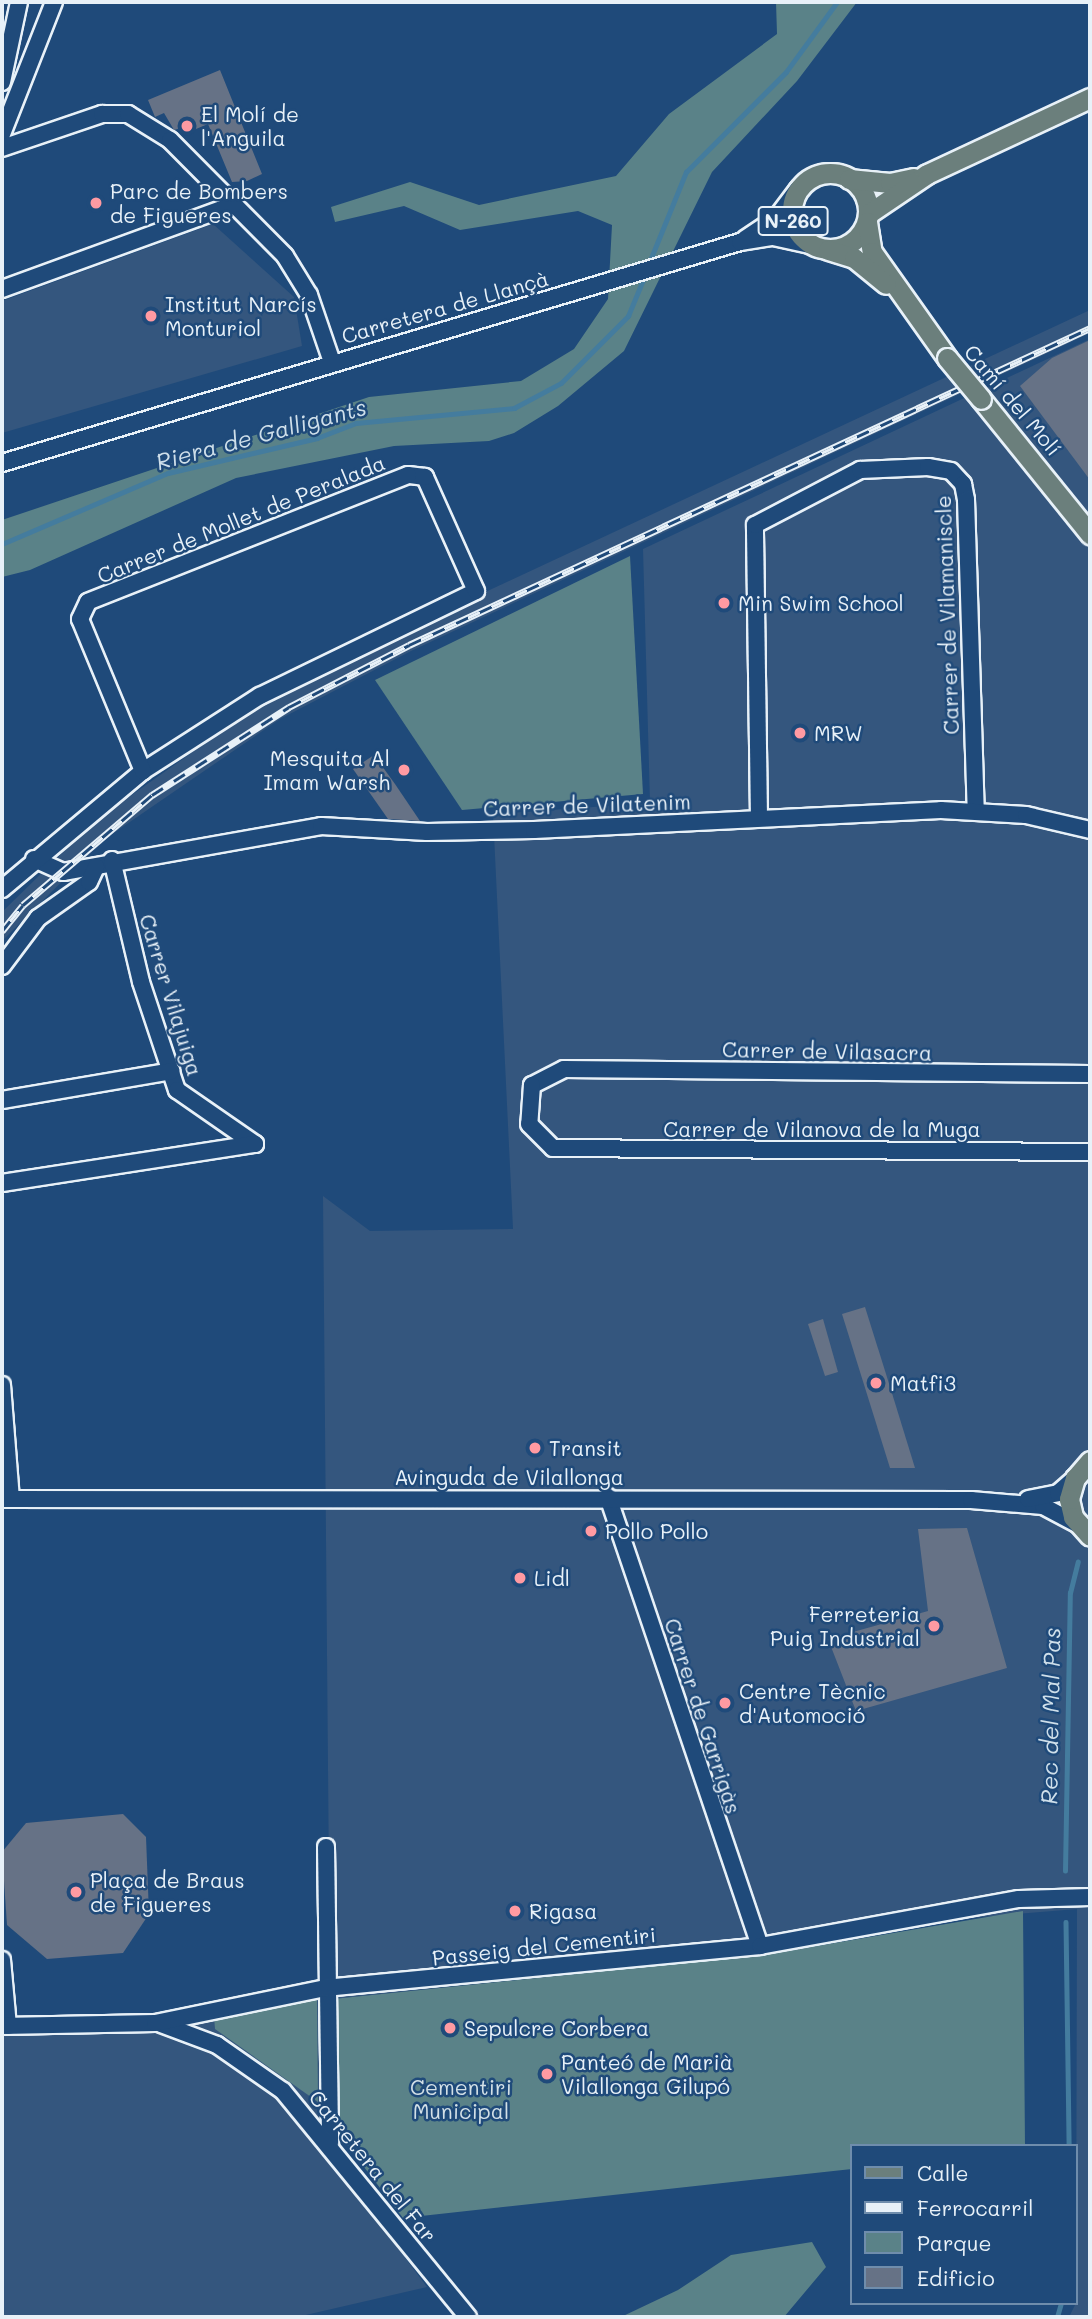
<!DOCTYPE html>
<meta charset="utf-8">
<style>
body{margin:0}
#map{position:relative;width:1092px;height:2319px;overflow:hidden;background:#1f4a7a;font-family:Mali,sans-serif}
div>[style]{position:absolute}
.built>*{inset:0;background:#34567e}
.green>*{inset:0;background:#5a8288}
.stream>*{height:4.5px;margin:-2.25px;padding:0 2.25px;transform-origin:2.25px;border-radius:2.25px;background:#447c9e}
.building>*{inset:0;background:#667286}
.roads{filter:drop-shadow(2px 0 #e8f1f8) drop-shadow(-2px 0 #e8f1f8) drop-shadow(0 2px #e8f1f8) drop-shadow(0 -2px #e8f1f8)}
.minor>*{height:16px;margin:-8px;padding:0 8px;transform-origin:8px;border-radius:8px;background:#1f4a7a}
.major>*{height:19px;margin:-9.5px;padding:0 9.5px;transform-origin:9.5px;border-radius:9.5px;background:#6b7f7c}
.major>.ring{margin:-9.5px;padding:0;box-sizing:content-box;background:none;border:19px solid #6b7f7c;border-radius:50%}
.rail>*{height:7px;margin-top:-3.5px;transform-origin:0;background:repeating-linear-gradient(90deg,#1f4a7a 0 13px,#e8f1f8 0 26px);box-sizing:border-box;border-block:2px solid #e8f1f8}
.bridges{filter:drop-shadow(2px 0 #e8f1f8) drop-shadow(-2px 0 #e8f1f8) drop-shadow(0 2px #e8f1f8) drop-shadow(0 -2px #e8f1f8)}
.major-bridge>*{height:19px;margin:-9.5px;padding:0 9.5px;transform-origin:9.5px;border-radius:9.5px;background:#6b7f7c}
.dots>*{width:19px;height:19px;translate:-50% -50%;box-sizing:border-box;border:4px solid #1f4a7a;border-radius:50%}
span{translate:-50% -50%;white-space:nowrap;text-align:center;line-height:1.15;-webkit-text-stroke:5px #1f4a7a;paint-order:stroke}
.shield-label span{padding:2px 5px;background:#1f4a7a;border:2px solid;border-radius:5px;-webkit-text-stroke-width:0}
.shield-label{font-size:19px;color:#e8f1f8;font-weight:700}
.poi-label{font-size:21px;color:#e8f1f8}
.left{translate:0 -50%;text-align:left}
.right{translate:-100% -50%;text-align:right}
.street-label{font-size:21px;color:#e8f1f8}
.park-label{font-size:21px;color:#d3e0e7}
.water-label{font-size:23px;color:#cfdfea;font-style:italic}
.frame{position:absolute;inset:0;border:4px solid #e8f1f8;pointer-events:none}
.legend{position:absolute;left:850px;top:2144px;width:228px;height:161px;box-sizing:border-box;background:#1f4a7a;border:2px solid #6f8dac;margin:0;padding:9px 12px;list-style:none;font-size:21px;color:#e8f1f8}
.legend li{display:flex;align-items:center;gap:14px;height:35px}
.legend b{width:35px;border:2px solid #6f8dac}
</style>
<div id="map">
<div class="built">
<div style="clip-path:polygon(213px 224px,294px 297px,302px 346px,2px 433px,2px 301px)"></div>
<div style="clip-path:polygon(1090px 310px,1090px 333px,411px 651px,280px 719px,105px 839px,2px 941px,2px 912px,95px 821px,262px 703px,404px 630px)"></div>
<div style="clip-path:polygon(1090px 339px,1090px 2317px,1069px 2317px,1076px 2303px,1077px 1909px,957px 1919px,770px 1954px,333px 1999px,335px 2164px,427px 2287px,297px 2317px,2px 2317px,2px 2030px,145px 2029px,330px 1994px,323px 1196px,370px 1231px,513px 1229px,493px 814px,650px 803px,643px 549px)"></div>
</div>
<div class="green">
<div style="clip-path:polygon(776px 2px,857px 2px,797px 81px,712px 172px,624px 351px,558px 406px,514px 433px,489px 441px,394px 446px,236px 478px,30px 570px,2px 577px,2px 520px,369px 397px,521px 381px,574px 349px,608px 299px,612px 225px,578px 211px,460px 230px,404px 206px,335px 222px,331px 207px,410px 182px,479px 205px,616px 176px,669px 114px,777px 34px)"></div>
<div style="clip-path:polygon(630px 556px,643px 794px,462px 810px,375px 680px)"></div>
<div style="clip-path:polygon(1023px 1911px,1025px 2146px,852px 2146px,852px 2169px,403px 2218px,338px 2133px,333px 1999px,770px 1954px)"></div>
<div style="clip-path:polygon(317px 1998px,318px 2102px,215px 2029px,214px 2016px)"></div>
<div style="clip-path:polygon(812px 2242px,826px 2267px,784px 2317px,621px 2317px,678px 2290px,731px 2255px)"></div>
</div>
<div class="stream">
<div style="left:649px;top:263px;width:98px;rotate:-67.9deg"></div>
<div style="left:686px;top:172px;width:141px;rotate:-45deg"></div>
<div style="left:786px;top:72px;width:87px;rotate:-53.9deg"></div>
<div style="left:2px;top:544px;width:181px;rotate:-23.2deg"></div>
<div style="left:168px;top:473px;width:153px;rotate:-13.2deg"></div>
<div style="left:317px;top:438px;width:42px;rotate:-21deg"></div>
<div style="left:356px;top:423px;width:159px;rotate:-5.4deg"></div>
<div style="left:514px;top:408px;width:53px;rotate:-28deg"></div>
<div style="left:561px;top:383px;width:95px;rotate:-45deg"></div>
<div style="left:628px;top:316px;width:44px;rotate:-67.5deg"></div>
<div style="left:1065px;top:1871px;width:278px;rotate:-89deg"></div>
<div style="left:1070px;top:1593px;width:32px;rotate:-76deg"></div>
<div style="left:1066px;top:1922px;width:224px;rotate:89.2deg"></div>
<div style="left:1057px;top:2317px;width:15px;rotate:-74deg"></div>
</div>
<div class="building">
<div style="clip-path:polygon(220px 70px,262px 174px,247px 181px,232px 182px,208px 124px,184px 134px,181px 128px,174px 130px,164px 113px,155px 117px,148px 100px)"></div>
<div style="clip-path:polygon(1090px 340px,1090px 480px,1020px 386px,1052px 358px)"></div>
<div style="clip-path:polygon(374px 755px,395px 784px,420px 821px,388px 819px,353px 769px)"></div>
<div style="clip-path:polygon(865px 1307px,891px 1390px,915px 1468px,890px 1468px,842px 1314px)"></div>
<div style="clip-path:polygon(823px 1319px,838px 1372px,825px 1376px,808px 1324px)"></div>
<div style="clip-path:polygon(967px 1528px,1007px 1668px,856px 1711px,828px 1639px,928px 1611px,918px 1529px)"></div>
<div style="clip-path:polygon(123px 1814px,146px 1837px,149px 1914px,123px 1953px,47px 1959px,7px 1925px,2px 1852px,26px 1823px)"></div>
</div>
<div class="roads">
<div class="minor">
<div style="left:2px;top:82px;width:82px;rotate:-78deg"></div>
<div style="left:2px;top:134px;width:142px;rotate:-68.5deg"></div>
<div style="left:2px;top:148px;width:106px;rotate:-18.8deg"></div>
<div style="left:102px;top:114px;width:26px"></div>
<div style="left:128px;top:114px;width:49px;rotate:31.8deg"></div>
<div style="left:170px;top:140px;width:163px;rotate:45.2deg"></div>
<div style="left:285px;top:256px;width:46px;rotate:58.4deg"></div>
<div style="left:309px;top:295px;width:71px;rotate:71.1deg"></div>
<div style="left:745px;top:239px;width:37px;rotate:-34deg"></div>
<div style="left:776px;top:218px;width:36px;rotate:-53deg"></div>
<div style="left:2px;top:289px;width:246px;rotate:-20deg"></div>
<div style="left:2px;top:463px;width:770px;rotate:-16.67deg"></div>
<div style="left:740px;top:242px;width:33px;rotate:-9deg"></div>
<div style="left:773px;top:237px;width:42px;rotate:12.4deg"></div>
<div style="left:759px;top:818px;width:293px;rotate:-90.8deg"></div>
<div style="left:755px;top:525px;width:119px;rotate:-27.6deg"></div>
<div style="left:860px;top:470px;width:68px;rotate:-2.5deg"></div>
<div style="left:928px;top:467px;width:23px;rotate:10deg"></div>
<div style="left:951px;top:471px;width:18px;rotate:47deg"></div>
<div style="left:963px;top:484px;width:16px;rotate:79deg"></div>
<div style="left:966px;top:500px;width:311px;rotate:88.2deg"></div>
<div style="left:34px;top:859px;width:32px;rotate:24deg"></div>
<div style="left:63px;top:872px;width:262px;rotate:-10.1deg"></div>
<div style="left:321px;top:826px;width:106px;rotate:3.2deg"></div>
<div style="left:427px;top:832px;width:107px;rotate:-1.1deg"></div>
<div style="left:534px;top:830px;width:407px;rotate:-2.8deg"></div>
<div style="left:941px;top:810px;width:85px;rotate:3.4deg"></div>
<div style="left:1026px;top:815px;width:66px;rotate:13.2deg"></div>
<div style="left:112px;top:860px;width:125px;rotate:76.6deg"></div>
<div style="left:141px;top:982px;width:114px;rotate:71.6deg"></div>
<div style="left:177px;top:1090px;width:95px;rotate:34.7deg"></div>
<div style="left:2px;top:889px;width:184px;rotate:-39.9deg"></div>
<div style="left:143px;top:771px;width:139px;rotate:-32.7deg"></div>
<div style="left:260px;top:696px;width:240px;rotate:-25.9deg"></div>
<div style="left:476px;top:591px;width:125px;rotate:-114.1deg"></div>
<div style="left:425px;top:477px;width:17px;rotate:-173deg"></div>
<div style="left:408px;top:475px;width:344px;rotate:158.4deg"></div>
<div style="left:88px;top:602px;width:19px;rotate:115deg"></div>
<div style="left:80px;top:619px;width:165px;rotate:67.5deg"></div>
<div style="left:2px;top:966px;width:60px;rotate:-53.1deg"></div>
<div style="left:38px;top:918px;width:62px;rotate:-35.2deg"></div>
<div style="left:89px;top:882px;width:17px;rotate:-65deg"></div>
<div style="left:1090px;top:1074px;width:526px;rotate:-179.46deg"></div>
<div style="left:564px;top:1069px;width:36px;rotate:153deg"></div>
<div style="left:532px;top:1085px;width:39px;rotate:94deg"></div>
<div style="left:529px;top:1124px;width:34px;rotate:45deg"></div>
<div style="left:553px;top:1148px;width:537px;rotate:0.43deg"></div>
<div style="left:2px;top:1100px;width:172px;rotate:-9.7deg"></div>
<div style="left:2px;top:1183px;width:256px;rotate:-8.8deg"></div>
<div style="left:2px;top:1385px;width:114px;rotate:85.5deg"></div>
<div style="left:608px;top:1497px;width:474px;rotate:71.3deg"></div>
<div style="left:2px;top:1499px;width:969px;rotate:0.06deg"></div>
<div style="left:971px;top:1500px;width:72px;rotate:4.8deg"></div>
<div style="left:1043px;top:1506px;width:40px;rotate:28deg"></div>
<div style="left:1028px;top:1499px;width:31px;rotate:-11deg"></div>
<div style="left:1058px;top:1493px;width:23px;rotate:-41deg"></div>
<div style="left:326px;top:1847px;width:296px;rotate:89.2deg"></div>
<div style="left:2px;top:1960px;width:66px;rotate:84.8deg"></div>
<div style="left:161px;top:2024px;width:60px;rotate:20.6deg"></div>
<div style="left:217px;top:2045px;width:80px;rotate:34.9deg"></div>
<div style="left:283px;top:2091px;width:292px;rotate:50.7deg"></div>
<div style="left:2px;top:2026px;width:153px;rotate:-1.1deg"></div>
<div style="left:155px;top:2023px;width:174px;rotate:-11.6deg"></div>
<div style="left:325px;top:1988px;width:437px;rotate:-5.5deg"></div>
<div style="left:760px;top:1946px;width:263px;rotate:-10.3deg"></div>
<div style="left:1019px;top:1899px;width:71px;rotate:-1.6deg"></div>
</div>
<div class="major">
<div class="ring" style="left:792px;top:173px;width:57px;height:57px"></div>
<div style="left:849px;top:179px;width:41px;rotate:5.6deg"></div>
<div style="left:890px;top:183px;width:24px;rotate:-12deg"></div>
<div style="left:868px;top:214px;width:71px;rotate:-34.1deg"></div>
<div style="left:927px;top:174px;width:180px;rotate:-25deg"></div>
<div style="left:867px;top:222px;width:30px;rotate:81deg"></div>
<div style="left:872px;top:252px;width:130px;rotate:54.7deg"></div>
<div style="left:828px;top:250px;width:27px;rotate:17deg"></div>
<div style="left:854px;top:258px;width:41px;rotate:39.1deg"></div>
<div style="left:981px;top:399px;width:174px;rotate:51.1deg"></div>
<div style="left:1090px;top:1461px;width:23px;rotate:131deg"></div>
<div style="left:1075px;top:1478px;width:22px;rotate:106deg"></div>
<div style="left:1069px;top:1499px;width:18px;rotate:77deg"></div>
<div style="left:1073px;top:1517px;width:25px;rotate:48deg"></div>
</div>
</div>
<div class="rail">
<div style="left:2px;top:931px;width:33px;rotate:-51deg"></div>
<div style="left:23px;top:905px;width:170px;rotate:-40.5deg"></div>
<div style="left:152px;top:795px;width:163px;rotate:-32.7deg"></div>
<div style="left:289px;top:707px;width:135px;rotate:-27.3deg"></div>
<div style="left:409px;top:645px;width:751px;rotate:-24.96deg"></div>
</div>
<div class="bridges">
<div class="major-bridge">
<div style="left:947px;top:358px;width:53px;rotate:50.3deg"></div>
</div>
</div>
<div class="dots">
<div style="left:187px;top:126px;background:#ff9aa2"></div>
<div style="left:96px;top:203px;background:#ff9aa2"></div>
<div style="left:151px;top:316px;background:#ff9aa2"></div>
<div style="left:724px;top:603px;background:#ff9aa2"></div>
<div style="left:800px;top:733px;background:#ff9aa2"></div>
<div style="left:404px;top:770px;background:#ff9aa2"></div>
<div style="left:876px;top:1383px;background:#ff9aa2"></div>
<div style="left:535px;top:1448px;background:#ff9aa2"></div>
<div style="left:591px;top:1531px;background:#ff9aa2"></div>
<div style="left:520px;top:1578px;background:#ff9aa2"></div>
<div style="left:934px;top:1626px;background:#ff9aa2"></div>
<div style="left:725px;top:1703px;background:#ff9aa2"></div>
<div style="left:76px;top:1892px;background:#ff9aa2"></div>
<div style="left:515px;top:1911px;background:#ff9aa2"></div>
<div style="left:450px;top:2028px;background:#ff9aa2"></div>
<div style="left:547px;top:2074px;background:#ff9aa2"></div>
</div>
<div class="shield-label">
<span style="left:793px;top:221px">N-260</span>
</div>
<div class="poi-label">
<span class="left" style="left:201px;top:126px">El Molí de<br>l'Anguila</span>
<span class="left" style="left:110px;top:203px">Parc de Bombers<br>de Figueres</span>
<span class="left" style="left:165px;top:316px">Institut Narcís<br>Monturiol</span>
<span class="left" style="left:738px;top:603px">Min Swim School</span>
<span class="left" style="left:814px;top:733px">MRW</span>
<span class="right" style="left:390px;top:770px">Mesquita Al<br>Imam Warsh</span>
<span class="left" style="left:890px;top:1383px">Matfi3</span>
<span class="left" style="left:549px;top:1448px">Transit</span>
<span class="left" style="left:605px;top:1531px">Pollo Pollo</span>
<span class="left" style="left:534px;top:1578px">Lidl</span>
<span class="right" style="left:920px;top:1626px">Ferreteria<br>Puig Industrial</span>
<span class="left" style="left:739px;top:1703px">Centre Tècnic<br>d'Automoció</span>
<span class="left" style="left:90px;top:1892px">Plaça de Braus<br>de Figueres</span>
<span class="left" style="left:529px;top:1911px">Rigasa</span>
<span class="left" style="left:464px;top:2028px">Sepulcre Corbera</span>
<span class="left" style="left:561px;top:2074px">Panteó de Marià<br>Vilallonga Gilupó</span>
</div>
<div class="street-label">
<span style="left:445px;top:307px;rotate:-16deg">Carretera de Llançà</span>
<span style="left:1013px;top:400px;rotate:50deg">Camí del Molí</span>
<span style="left:241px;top:519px;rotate:-22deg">Carrer de Mollet de Peralada</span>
<span style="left:947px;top:615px;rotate:-92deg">Carrer de Vilamaniscle</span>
<span style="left:587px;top:805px;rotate:-2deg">Carrer de Vilatenim</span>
<span style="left:171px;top:995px;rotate:73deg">Carrer Vilajuiga</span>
<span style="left:827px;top:1051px;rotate:1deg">Carrer de Vilasacra</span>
<span style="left:822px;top:1129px">Carrer de Vilanova de la Muga</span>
<span style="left:509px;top:1477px">Avinguda de Vilallonga</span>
<span style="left:703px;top:1716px;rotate:72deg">Carrer de Garrigàs</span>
<span style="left:544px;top:1946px;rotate:-6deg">Passeig del Cementiri</span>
<span style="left:373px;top:2166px;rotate:51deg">Carretera del Far</span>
</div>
<div class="park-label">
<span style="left:461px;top:2099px">Cementiri<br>Municipal</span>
</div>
<div class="water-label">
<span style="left:261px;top:434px;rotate:-15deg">Riera de Galligants</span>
<span style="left:1050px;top:1716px;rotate:-89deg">Rec del Mal Pas</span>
</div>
<div class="frame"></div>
<ul class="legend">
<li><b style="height:9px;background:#6b7f7c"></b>Calle</li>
<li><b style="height:9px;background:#e8f1f8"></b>Ferrocarril</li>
<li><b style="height:19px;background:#5a8288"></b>Parque</li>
<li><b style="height:19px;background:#667286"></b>Edificio</li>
</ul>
</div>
